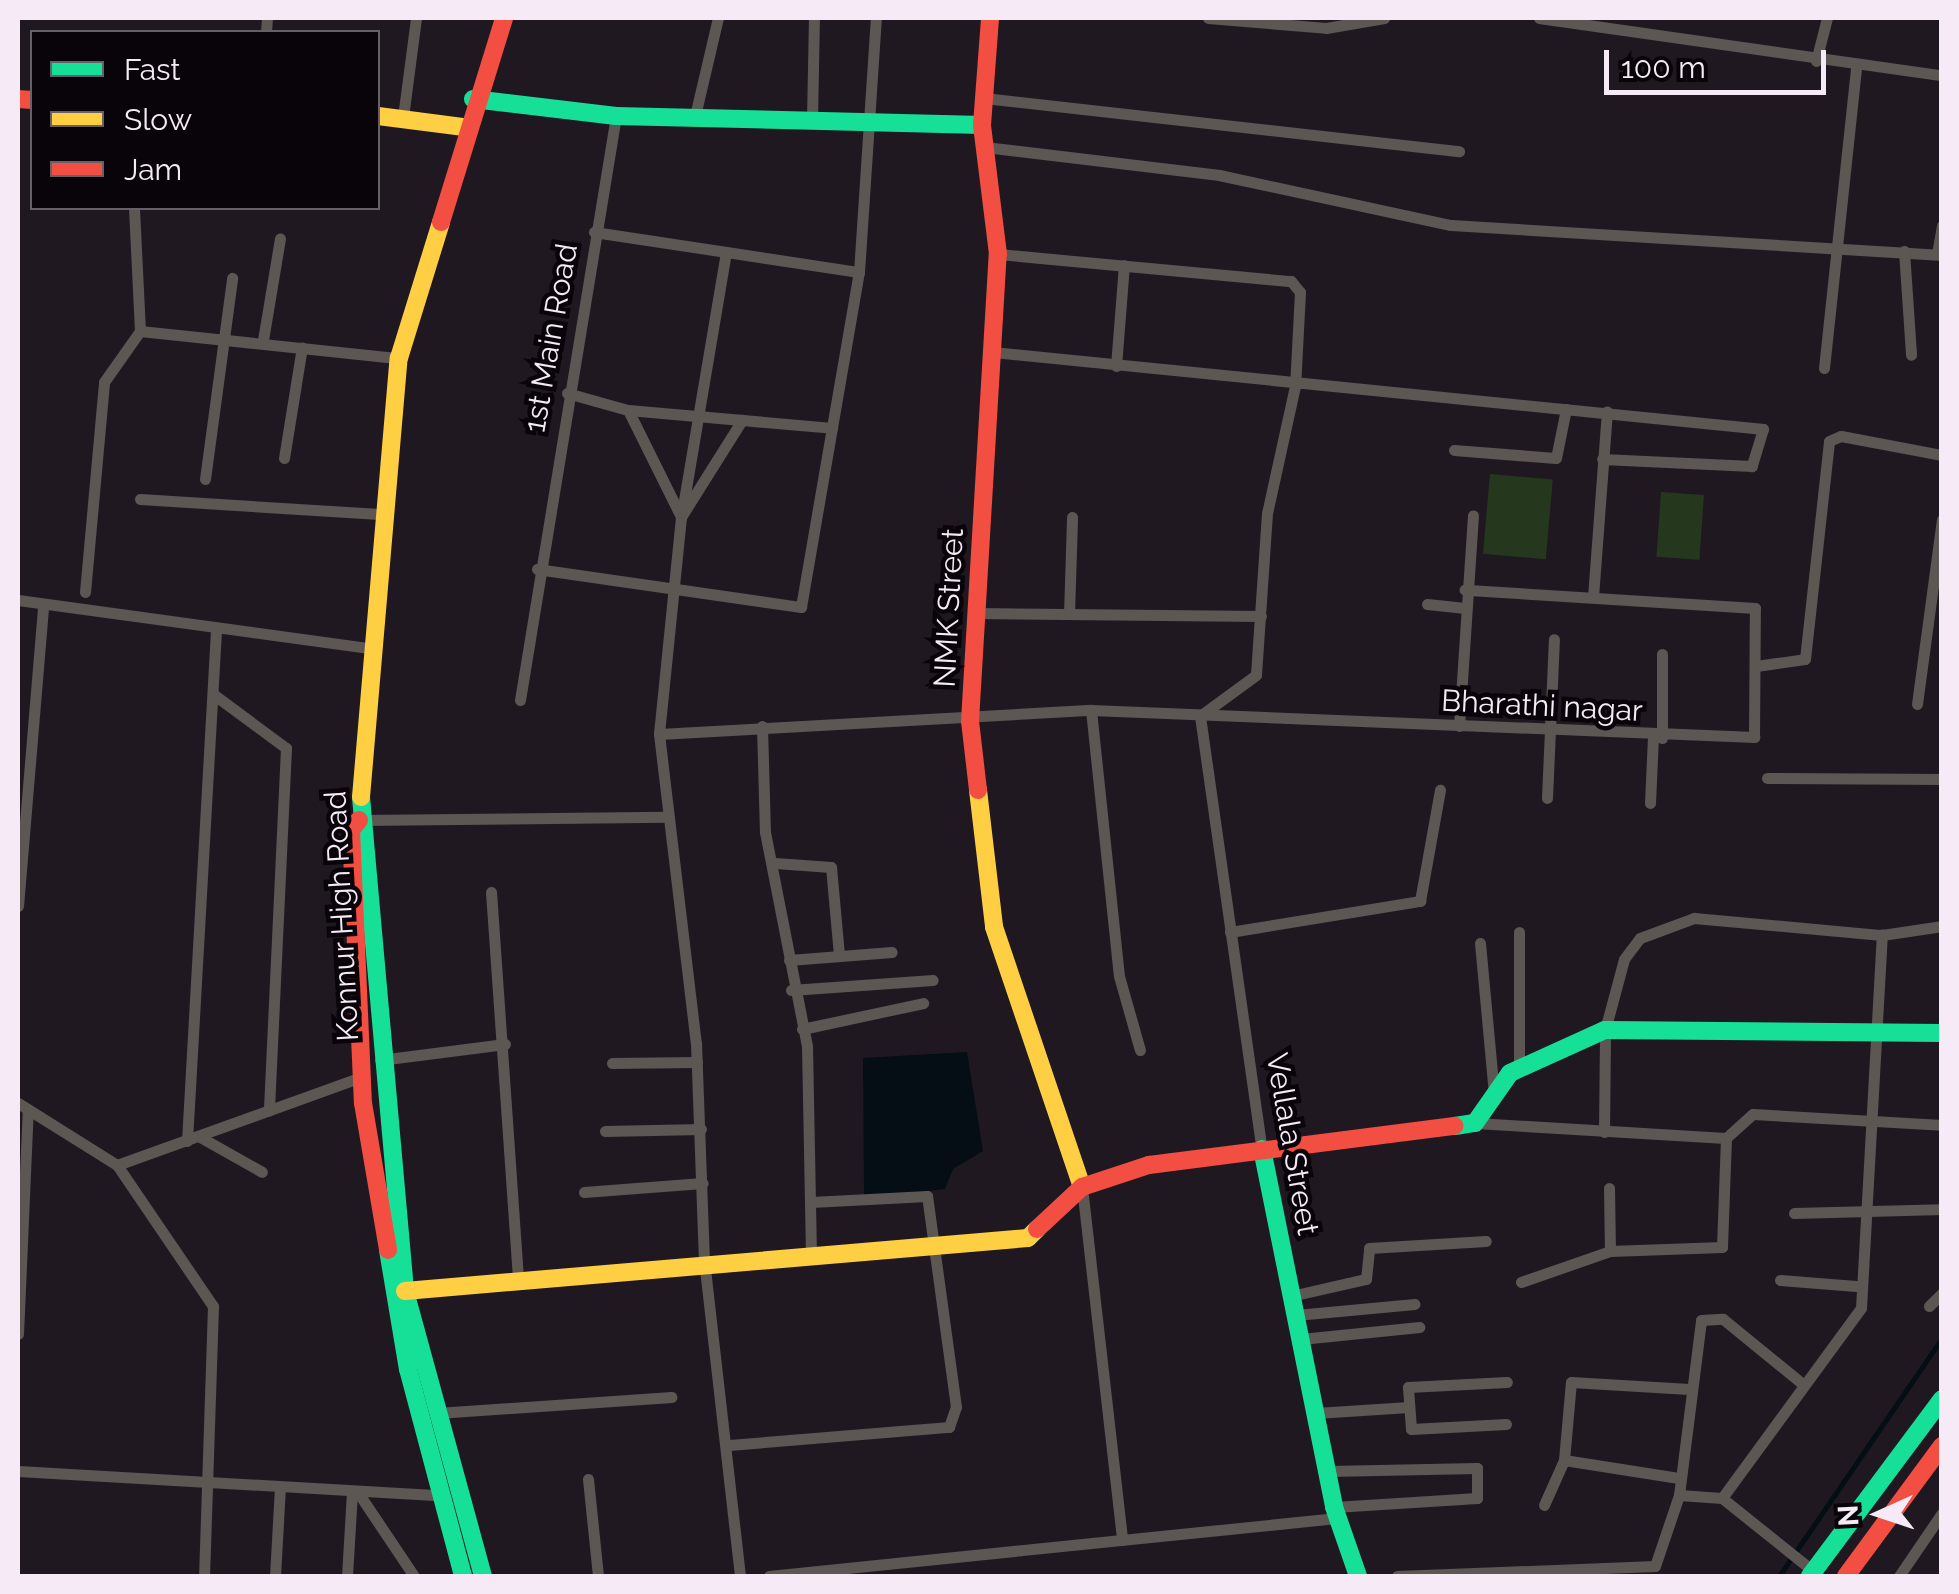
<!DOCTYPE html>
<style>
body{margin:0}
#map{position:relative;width:1959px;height:1594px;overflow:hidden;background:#201821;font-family:Raleway,sans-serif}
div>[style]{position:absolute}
.green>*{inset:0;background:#25381e;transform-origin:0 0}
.water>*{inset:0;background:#040e14}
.stream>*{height:5px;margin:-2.5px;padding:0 2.5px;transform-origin:2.5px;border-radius:2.5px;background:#040e14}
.street>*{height:11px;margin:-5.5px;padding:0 5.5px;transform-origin:5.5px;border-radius:5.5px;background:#5c5753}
.fast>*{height:18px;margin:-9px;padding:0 9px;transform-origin:9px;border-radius:9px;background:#16e098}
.slow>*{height:18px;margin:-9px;padding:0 9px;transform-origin:9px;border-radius:9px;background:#ffcf43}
.jam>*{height:18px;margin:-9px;padding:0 9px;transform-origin:9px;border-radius:9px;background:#f24e42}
span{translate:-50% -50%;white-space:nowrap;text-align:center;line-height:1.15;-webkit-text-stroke:9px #09040a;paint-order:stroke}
.street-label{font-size:30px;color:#f5eaf6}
.frame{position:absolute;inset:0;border:20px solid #f5eaf6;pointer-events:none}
.legend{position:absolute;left:30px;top:30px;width:350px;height:180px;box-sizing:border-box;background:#09040a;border:2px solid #676068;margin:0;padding:12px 18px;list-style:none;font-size:30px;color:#f5eaf6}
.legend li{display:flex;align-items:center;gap:20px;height:50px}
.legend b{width:50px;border:2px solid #676068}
.north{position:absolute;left:1829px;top:1464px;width:100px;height:100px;-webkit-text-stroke:8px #09040a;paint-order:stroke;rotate:267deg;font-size:28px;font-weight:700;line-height:40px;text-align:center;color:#f5eaf6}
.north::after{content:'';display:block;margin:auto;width:35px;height:45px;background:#f5eaf6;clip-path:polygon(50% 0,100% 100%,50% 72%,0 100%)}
.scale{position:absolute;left:1604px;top:50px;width:222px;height:45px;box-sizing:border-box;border:5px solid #f5eaf6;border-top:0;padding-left:12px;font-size:30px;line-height:35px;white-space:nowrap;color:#f5eaf6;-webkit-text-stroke:8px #09040a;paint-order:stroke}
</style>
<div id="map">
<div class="green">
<div style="left:1490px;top:474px;width:63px;height:80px;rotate:5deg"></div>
<div style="left:1661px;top:492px;width:43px;height:65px;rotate:4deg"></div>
</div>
<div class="water">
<div style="clip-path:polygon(967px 1052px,983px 1151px,953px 1169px,945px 1189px,864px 1198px,863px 1058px)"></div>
</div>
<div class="stream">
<div style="left:1779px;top:1576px;width:288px;rotate:-55.6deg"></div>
</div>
<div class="street">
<div style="left:1208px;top:18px;width:118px;rotate:4.8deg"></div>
<div style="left:1326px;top:28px;width:59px;rotate:-9.8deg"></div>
<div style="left:1539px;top:18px;width:407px;rotate:8.1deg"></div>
<div style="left:266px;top:32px;width:14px;rotate:-86deg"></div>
<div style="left:1816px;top:61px;width:44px;rotate:-75.7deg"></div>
<div style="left:984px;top:98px;width:478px;rotate:6.4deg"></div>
<div style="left:403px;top:117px;width:100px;rotate:-82.5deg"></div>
<div style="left:694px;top:120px;width:105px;rotate:-76.8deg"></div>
<div style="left:812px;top:120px;width:102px;rotate:-88.9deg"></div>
<div style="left:985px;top:147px;width:236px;rotate:6.8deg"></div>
<div style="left:1219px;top:175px;width:237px;rotate:12.2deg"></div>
<div style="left:1451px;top:225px;width:492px;rotate:3.5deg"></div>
<div style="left:594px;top:232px;width:268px;rotate:8.6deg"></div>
<div style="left:1904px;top:251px;width:104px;rotate:86.1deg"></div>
<div style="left:726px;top:252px;width:269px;rotate:99.6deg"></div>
<div style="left:681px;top:517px;width:115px;rotate:-57.8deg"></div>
<div style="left:998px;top:254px;width:294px;rotate:5.3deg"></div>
<div style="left:1291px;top:281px;width:14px;rotate:51deg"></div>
<div style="left:1300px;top:292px;width:94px;rotate:93deg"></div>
<div style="left:1295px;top:386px;width:130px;rotate:102.4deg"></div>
<div style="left:1267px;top:513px;width:162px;rotate:93.9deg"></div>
<div style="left:1256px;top:675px;width:69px;rotate:143.8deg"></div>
<div style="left:1937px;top:254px;width:29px;rotate:-80deg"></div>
<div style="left:140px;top:331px;width:260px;rotate:6deg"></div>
<div style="left:263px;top:340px;width:103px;rotate:-80.5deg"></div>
<div style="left:993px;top:352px;width:774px;rotate:5.71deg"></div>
<div style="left:1763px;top:429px;width:39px;rotate:107deg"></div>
<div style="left:1752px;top:466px;width:150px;rotate:-177.3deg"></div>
<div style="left:1116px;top:366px;width:101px;rotate:-85.5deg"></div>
<div style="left:1824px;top:368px;width:303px;rotate:-83.9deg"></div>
<div style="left:567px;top:393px;width:63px;rotate:15.6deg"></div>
<div style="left:628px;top:410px;width:119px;rotate:63.6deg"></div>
<div style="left:681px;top:517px;width:218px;rotate:95.8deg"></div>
<div style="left:659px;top:734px;width:311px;rotate:83.2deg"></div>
<div style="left:696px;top:1043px;width:217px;rotate:87.9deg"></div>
<div style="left:704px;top:1260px;width:318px;rotate:83.5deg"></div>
<div style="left:628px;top:410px;width:205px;rotate:5deg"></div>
<div style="left:1454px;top:450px;width:102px;rotate:4.5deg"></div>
<div style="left:1556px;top:458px;width:50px;rotate:-78.5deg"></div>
<div style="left:284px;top:458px;width:112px;rotate:-80.8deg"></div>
<div style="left:205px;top:479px;width:203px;rotate:-82.3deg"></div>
<div style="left:140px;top:499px;width:240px;rotate:3.6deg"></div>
<div style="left:537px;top:569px;width:267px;rotate:8.2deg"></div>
<div style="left:801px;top:607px;width:340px;rotate:-80.2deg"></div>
<div style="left:859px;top:272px;width:255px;rotate:-86.2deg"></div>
<div style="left:85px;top:592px;width:211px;rotate:-84.8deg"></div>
<div style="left:104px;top:382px;width:62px;rotate:-54.8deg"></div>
<div style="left:140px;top:331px;width:123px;rotate:-92.8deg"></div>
<div style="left:1593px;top:597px;width:186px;rotate:-85.7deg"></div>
<div style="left:18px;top:600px;width:360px;rotate:7.8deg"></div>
<div style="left:1427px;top:604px;width:36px;rotate:6deg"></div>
<div style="left:976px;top:613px;width:285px;rotate:0.6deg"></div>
<div style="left:1069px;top:614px;width:97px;rotate:-88.2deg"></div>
<div style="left:1662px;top:654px;width:84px;rotate:90deg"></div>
<div style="left:1756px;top:666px;width:49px;rotate:-8.1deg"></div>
<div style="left:1805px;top:659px;width:219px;rotate:-83.7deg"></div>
<div style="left:1829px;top:441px;width:13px;rotate:-23deg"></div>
<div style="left:1841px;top:436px;width:103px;rotate:10.7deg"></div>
<div style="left:213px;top:694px;width:91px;rotate:36.5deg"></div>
<div style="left:286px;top:748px;width:363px;rotate:92.7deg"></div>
<div style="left:520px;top:700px;width:592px;rotate:-80.67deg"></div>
<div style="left:1917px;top:704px;width:186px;rotate:-82.3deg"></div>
<div style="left:1091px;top:710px;width:267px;rotate:84deg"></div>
<div style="left:1119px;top:976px;width:77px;rotate:74.2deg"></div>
<div style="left:1200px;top:716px;width:437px;rotate:81.9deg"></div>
<div style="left:762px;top:726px;width:106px;rotate:88.4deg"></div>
<div style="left:765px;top:832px;width:218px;rotate:78.9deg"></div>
<div style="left:807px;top:1046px;width:209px;rotate:88.9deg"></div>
<div style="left:1459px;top:726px;width:211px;rotate:-86.2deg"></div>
<div style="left:659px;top:734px;width:433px;rotate:-3.2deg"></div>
<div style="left:1091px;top:710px;width:664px;rotate:2.33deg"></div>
<div style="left:1754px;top:737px;width:129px;rotate:-89.6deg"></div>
<div style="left:1755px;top:608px;width:291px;rotate:-176.4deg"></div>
<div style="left:1767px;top:778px;width:175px;rotate:0.3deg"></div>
<div style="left:1547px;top:798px;width:159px;rotate:-87.5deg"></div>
<div style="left:1650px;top:803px;width:65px;rotate:-87.4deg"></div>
<div style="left:359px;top:820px;width:308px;rotate:-0.6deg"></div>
<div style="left:775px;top:863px;width:56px;rotate:4.1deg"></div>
<div style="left:831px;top:867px;width:88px;rotate:84.8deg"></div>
<div style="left:491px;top:892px;width:389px;rotate:86deg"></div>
<div style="left:18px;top:906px;width:299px;rotate:-85.2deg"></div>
<div style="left:1230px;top:932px;width:193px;rotate:-9.3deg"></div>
<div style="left:1420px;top:901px;width:113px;rotate:-79.8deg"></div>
<div style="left:1519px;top:932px;width:137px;rotate:90deg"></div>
<div style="left:1480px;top:943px;width:151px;rotate:84.7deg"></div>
<div style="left:789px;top:960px;width:103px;rotate:-4.4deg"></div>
<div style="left:791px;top:990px;width:142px;rotate:-4deg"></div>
<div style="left:802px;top:1029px;width:124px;rotate:-12.1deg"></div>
<div style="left:380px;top:1060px;width:126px;rotate:-7.3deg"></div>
<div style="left:612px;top:1063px;width:85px;rotate:-0.7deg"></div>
<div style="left:18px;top:1103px;width:117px;rotate:32.1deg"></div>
<div style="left:117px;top:1165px;width:260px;rotate:-19.8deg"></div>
<div style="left:1475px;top:1123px;width:251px;rotate:3.4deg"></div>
<div style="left:1726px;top:1138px;width:36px;rotate:-42deg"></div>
<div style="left:1753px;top:1114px;width:189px;rotate:3.3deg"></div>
<div style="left:605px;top:1131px;width:96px;rotate:-1.2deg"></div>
<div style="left:1604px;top:1132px;width:102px;rotate:-89.4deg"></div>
<div style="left:1605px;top:1030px;width:73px;rotate:-75deg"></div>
<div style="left:1624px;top:959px;width:26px;rotate:-53deg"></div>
<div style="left:1640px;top:938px;width:58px;rotate:-20.3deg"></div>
<div style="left:1694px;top:918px;width:189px;rotate:5.2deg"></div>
<div style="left:1882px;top:935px;width:61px;rotate:-8.5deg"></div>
<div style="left:200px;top:1137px;width:71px;rotate:29.4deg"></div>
<div style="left:187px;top:1141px;width:511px;rotate:-86.75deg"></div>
<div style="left:117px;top:1165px;width:171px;rotate:55.8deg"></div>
<div style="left:213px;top:1306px;width:270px;rotate:91.9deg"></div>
<div style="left:1082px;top:1187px;width:355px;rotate:83.5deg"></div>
<div style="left:1609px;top:1188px;width:63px;rotate:89.1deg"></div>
<div style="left:584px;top:1192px;width:119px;rotate:-4.3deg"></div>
<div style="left:1794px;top:1213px;width:148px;rotate:-1.5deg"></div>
<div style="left:1780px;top:1280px;width:76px;rotate:4.5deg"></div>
<div style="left:1521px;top:1282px;width:94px;rotate:-19.2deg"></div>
<div style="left:1610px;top:1251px;width:112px;rotate:-2deg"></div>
<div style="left:1722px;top:1247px;width:109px;rotate:-87.9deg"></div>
<div style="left:1291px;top:1296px;width:77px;rotate:-12.8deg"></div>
<div style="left:1366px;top:1279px;width:31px;rotate:-84deg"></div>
<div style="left:1369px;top:1248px;width:117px;rotate:-3.4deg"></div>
<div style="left:1929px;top:1306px;width:18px;rotate:-45deg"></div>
<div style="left:1296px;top:1315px;width:119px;rotate:-5.3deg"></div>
<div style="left:18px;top:1334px;width:225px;rotate:-87.5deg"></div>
<div style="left:1301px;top:1339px;width:119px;rotate:-5.8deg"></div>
<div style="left:437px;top:1413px;width:235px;rotate:-3.9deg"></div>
<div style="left:1316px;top:1413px;width:93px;rotate:-3.7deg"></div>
<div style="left:1506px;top:1424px;width:95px;rotate:177deg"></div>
<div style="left:1411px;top:1429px;width:42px;rotate:-94.1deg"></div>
<div style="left:1408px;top:1387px;width:99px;rotate:-2.9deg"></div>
<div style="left:729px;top:1445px;width:221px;rotate:-4.7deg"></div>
<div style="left:949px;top:1427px;width:21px;rotate:-71deg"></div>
<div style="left:956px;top:1407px;width:213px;rotate:-97.8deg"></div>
<div style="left:927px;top:1196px;width:116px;rotate:177deg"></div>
<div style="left:1564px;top:1460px;width:78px;rotate:-84.9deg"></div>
<div style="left:1571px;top:1382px;width:118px;rotate:3.4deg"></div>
<div style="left:1564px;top:1460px;width:116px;rotate:8.9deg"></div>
<div style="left:18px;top:1471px;width:421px;rotate:3.3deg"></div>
<div style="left:1328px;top:1471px;width:149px;rotate:-1.2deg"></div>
<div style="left:1477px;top:1468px;width:30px;rotate:90deg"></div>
<div style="left:1477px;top:1498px;width:143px;rotate:176.4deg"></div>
<div style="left:588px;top:1479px;width:98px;rotate:84.1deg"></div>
<div style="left:357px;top:1491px;width:102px;rotate:56.2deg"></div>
<div style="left:1679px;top:1495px;width:43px;rotate:4deg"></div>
<div style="left:1722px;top:1498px;width:123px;rotate:38.7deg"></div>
<div style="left:1722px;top:1498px;width:235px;rotate:-53.8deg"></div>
<div style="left:1861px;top:1308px;width:374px;rotate:-86.8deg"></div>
<div style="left:1544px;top:1505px;width:49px;rotate:-66deg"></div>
<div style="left:275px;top:1576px;width:89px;rotate:-86.8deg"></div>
<div style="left:347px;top:1576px;width:85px;rotate:-86.6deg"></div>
<div style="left:769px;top:1576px;width:571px;rotate:-5.83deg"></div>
<div style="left:1397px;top:1576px;width:258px;rotate:-2.2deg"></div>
<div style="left:1655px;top:1566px;width:75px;rotate:-71.3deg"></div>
<div style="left:1679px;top:1495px;width:176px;rotate:-82.8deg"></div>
<div style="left:1701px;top:1320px;width:22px;rotate:-3deg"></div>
<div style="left:1723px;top:1319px;width:104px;rotate:39.2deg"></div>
<div style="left:1899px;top:1576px;width:76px;rotate:-55.7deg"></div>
</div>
<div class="fast">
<div style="left:473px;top:99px;width:144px;rotate:6.8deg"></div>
<div style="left:616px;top:116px;width:366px;rotate:1.4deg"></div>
<div style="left:361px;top:797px;width:496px;rotate:84.9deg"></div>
<div style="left:405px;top:1291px;width:295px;rotate:74.7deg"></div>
<div style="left:1455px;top:1126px;width:20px;rotate:-9deg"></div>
<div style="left:1475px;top:1123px;width:61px;rotate:-55deg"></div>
<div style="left:1510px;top:1073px;width:104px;rotate:-24.4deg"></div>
<div style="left:1605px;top:1030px;width:337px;rotate:0.5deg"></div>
<div style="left:1262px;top:1149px;width:365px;rotate:78.6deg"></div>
<div style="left:1334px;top:1507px;width:73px;rotate:70.8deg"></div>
<div style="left:388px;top:1250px;width:121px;rotate:80.5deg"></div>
<div style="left:408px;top:1369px;width:214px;rotate:75.1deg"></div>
<div style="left:1810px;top:1576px;width:221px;rotate:-53.3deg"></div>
</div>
<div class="slow">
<div style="left:378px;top:116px;width:87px;rotate:7.3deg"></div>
<div style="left:978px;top:790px;width:138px;rotate:83.3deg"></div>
<div style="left:994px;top:927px;width:274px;rotate:71.3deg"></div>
<div style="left:361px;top:797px;width:441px;rotate:-85.1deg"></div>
<div style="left:399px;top:358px;width:142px;rotate:-72.8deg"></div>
<div style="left:405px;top:1291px;width:625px;rotate:-4.86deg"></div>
<div style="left:1028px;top:1238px;width:13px;rotate:-45deg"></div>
</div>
<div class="jam">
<div style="left:18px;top:99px;width:14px;rotate:4deg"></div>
<div style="left:441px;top:222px;width:214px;rotate:-72.8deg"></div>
<div style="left:978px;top:790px;width:69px;rotate:-96.6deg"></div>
<div style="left:970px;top:721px;width:468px;rotate:-86.6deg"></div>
<div style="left:998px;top:254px;width:130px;rotate:-97.1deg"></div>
<div style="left:982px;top:125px;width:107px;rotate:-85.7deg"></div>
<div style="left:359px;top:820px;width:13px;rotate:129deg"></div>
<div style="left:351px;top:830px;width:273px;rotate:87.5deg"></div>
<div style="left:363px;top:1103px;width:149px;rotate:80.3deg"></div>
<div style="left:1037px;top:1229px;width:62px;rotate:-43deg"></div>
<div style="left:1082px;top:1187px;width:71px;rotate:-18.2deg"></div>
<div style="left:1149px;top:1165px;width:308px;rotate:-7.3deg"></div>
<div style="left:1846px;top:1576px;width:162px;rotate:-53.6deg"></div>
</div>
<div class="street-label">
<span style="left:551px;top:338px;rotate:-80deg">1st Main Road</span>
<span style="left:949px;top:608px;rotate:-87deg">NMK Street</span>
<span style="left:1542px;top:706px;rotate:3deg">Bharathi nagar</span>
<span style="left:342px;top:916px;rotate:-93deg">Konnur High Road</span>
<span style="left:1292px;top:1144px;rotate:80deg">Vellala Street</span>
</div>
<div class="frame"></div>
<ul class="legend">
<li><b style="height:12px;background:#16e098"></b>Fast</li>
<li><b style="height:12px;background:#ffcf43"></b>Slow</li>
<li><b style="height:12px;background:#f24e42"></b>Jam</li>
</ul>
<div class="north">N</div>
<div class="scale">100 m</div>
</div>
